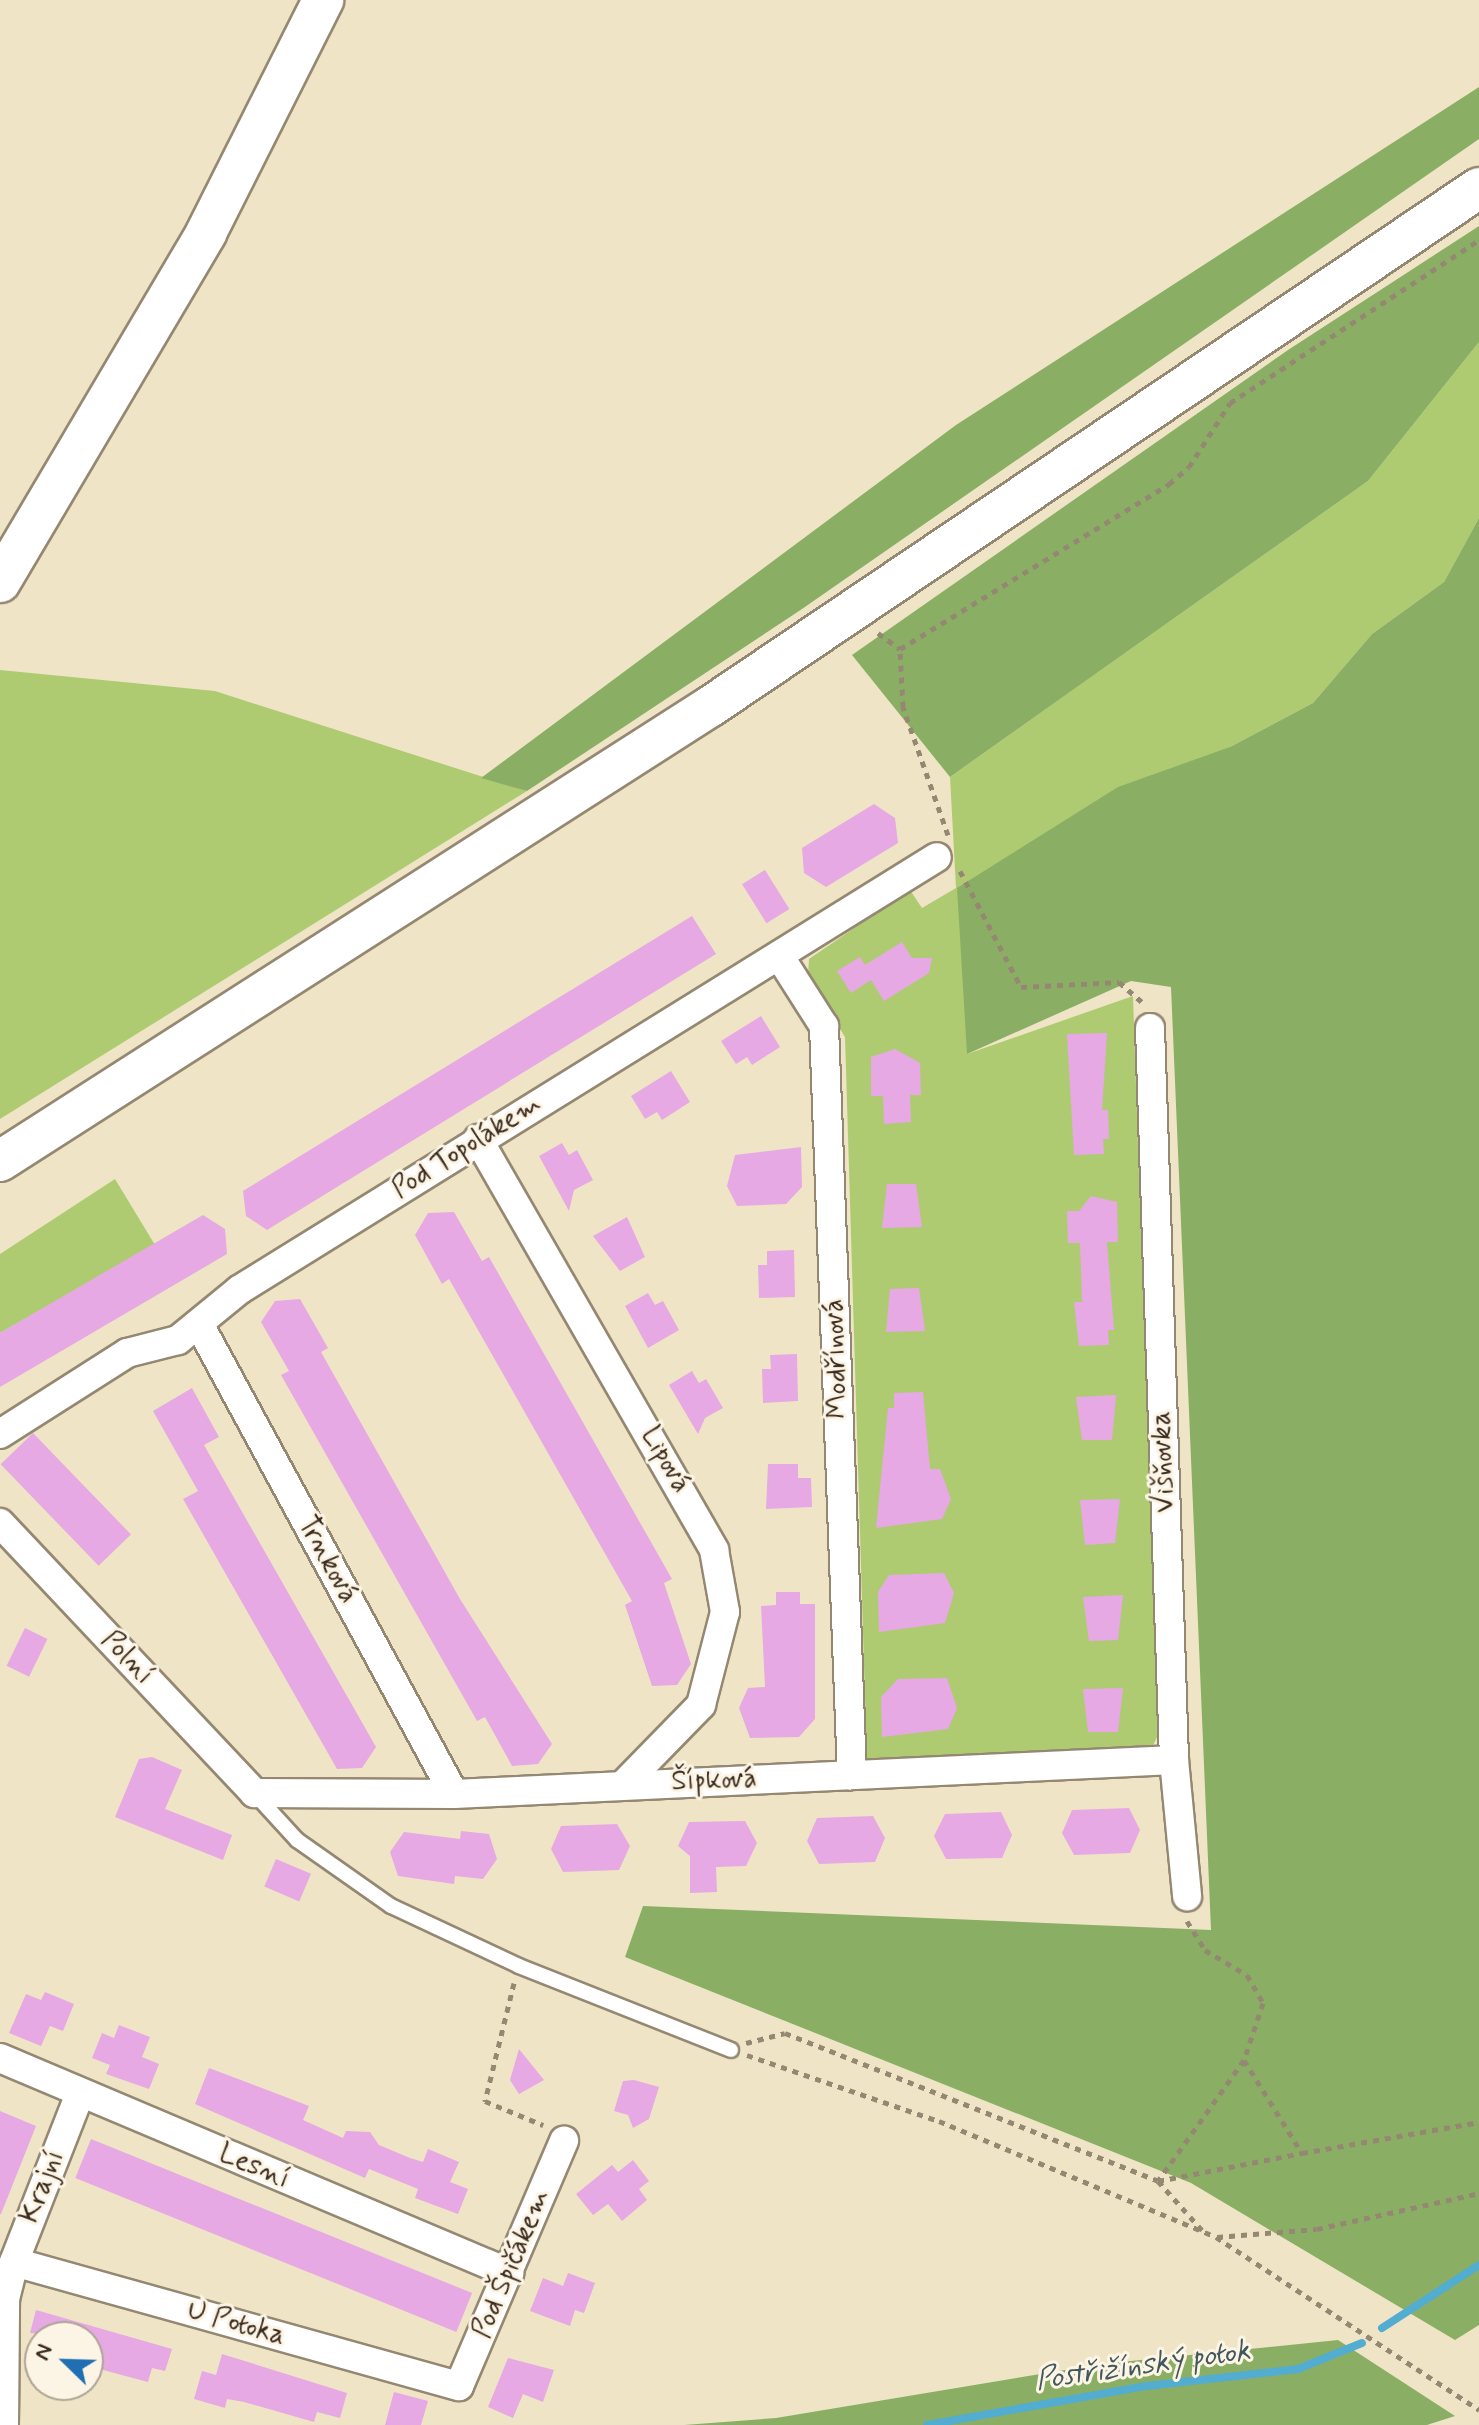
<!DOCTYPE html>
<meta charset="utf-8">
<style>
body{margin:0}
#map{position:relative;width:1479px;height:2425px;overflow:hidden;background:#efe5c6;font-family:Mynerve,sans-serif}
div>[style]{position:absolute}
.green>*{inset:0;background:#aecb72}
.forest>*{inset:0;background:#8aaf64}
.stream>*{height:8px;margin:-4px;padding:0 4px;transform-origin:4px;border-radius:4px;background:#52add0}
.building>*{inset:0;background:#e6a9e3;transform-origin:0 0}
.path>*{height:5px;margin-top:-2.5px;transform-origin:0;background:repeating-linear-gradient(90deg,#958872 0 6px,transparent 0 12px)}
.roads{filter:drop-shadow(2px 0 #958872) drop-shadow(-2px 0 #958872) drop-shadow(0 2px #958872) drop-shadow(0 -2px #958872)}
.lane>*{height:14px;margin:-7px;padding:0 7px;transform-origin:7px;border-radius:7px;background:#fff}
.street>*{height:28px;margin:-14px;padding:0 14px;transform-origin:14px;border-radius:14px;background:#fff}
.secondary>*{height:40px;margin:-20px;padding:0 20px;transform-origin:20px;border-radius:20px;background:#fff}
span{translate:-50% -50%;white-space:nowrap;text-align:center;line-height:1.15;-webkit-text-stroke:6px #fcf5e5;paint-order:stroke}
.street-label{font-size:28px;color:#3b2a1e}
.water-label{font-size:30px;color:#43585c;font-style:italic}
.north{position:absolute;left:24px;top:2321px;width:80px;height:80px;box-sizing:border-box;background:#fcf5e5;border:2px solid #afa495;border-radius:50%;rotate:293deg;font-size:22px;font-weight:700;line-height:32px;text-align:center;color:#3b2a1e}
.north::after{content:'';display:block;margin:auto;width:28px;height:36px;background:#1f6fb2;clip-path:polygon(50% 0,100% 100%,50% 72%,0 100%)}
</style>
<div id="map">
<div class="green">
<div style="clip-path:polygon(1479px 342px,1479px 518px,1444px 582px,1372px 634px,1313px 703px,1230px 747px,967px 1054px,1133px 996px,1158px 1735px,1152px 1748px,867px 1765px,845px 1037px,808px 976px,809px 959px,910px 890px,922px 908px,956px 888px,950px 777px,1368px 481px)"></div>
<div style="clip-path:polygon(0 670px,215px 691px,527px 791px,0 1119px)"></div>
<div style="clip-path:polygon(115px 1179px,155px 1245px,0 1333px,0 1254px)"></div>
</div>
<div class="forest">
<div style="clip-path:polygon(1479px 87px,1479px 139px,802px 609px,527px 791px,481px 778px,956px 425px)"></div>
<div style="clip-path:polygon(1479px 226px,1479px 342px,1368px 481px,950px 777px,852px 655px,1288px 350px)"></div>
<div style="clip-path:polygon(1479px 518px,1479px 2325px,1455px 2340px,1191px 2183px,625px 1957px,643px 1906px,1211px 1930px,1171px 987px,1131px 981px,967px 1054px,957px 888px,1118px 787px,1230px 747px,1313px 703px,1372px 634px,1444px 582px)"></div>
<div style="clip-path:polygon(1338px 2340px,1455px 2416px,1427px 2425px,684px 2425px,776px 2418px,1101px 2364px)"></div>
</div>
<div class="stream">
<div style="left:1382px;top:2328px;width:116px;rotate:-33deg"></div>
<div style="left:927px;top:2425px;width:223px;rotate:-10.1deg"></div>
<div style="left:1147px;top:2386px;width:152px;rotate:-6.4deg"></div>
<div style="left:1298px;top:2369px;width:69px;rotate:-22.1deg"></div>
</div>
<div class="building">
<div style="clip-path:polygon(874px 804px,895px 818px,898px 843px,826px 887px,804px 873px,802px 848px)"></div>
<div style="left:765px;top:870px;width:46px;height:27px;rotate:58deg"></div>
<div style="clip-path:polygon(692px 916px,716px 954px,267px 1230px,246px 1216px,243px 1191px)"></div>
<div style="clip-path:polygon(902px 942px,912px 958px,932px 958px,929px 973px,884px 1001px,871px 980px,851px 993px,837px 971px,860px 957px,865px 965px)"></div>
<div style="clip-path:polygon(761px 1016px,780px 1047px,752px 1065px,747px 1057px,736px 1064px,721px 1041px)"></div>
<div style="clip-path:polygon(1107px 1033px,1102px 1110px,1108px 1110px,1109px 1139px,1103px 1139px,1104px 1154px,1074px 1155px,1067px 1034px)"></div>
<div style="clip-path:polygon(895px 1049px,920px 1063px,921px 1095px,910px 1095px,911px 1122px,884px 1124px,883px 1096px,871px 1096px,871px 1057px)"></div>
<div style="clip-path:polygon(671px 1071px,690px 1102px,662px 1120px,657px 1112px,645px 1119px,631px 1096px)"></div>
<div style="clip-path:polygon(562px 1143px,569px 1155px,577px 1150px,593px 1180px,574px 1190px,569px 1211px,539px 1156px)"></div>
<div style="clip-path:polygon(801px 1147px,802px 1187px,786px 1204px,737px 1206px,727px 1186px,735px 1155px)"></div>
<div style="clip-path:polygon(887px 1184px,916px 1184px,922px 1227px,882px 1228px)"></div>
<div style="clip-path:polygon(1091px 1196px,1117px 1202px,1118px 1242px,1107px 1242px,1114px 1330px,1108px 1330px,1109px 1345px,1079px 1346px,1074px 1302px,1082px 1302px,1080px 1243px,1068px 1243px,1067px 1211px,1079px 1211px)"></div>
<div style="clip-path:polygon(454px 1212px,482px 1261px,489px 1257px,672px 1579px,664px 1583px,691px 1664px,677px 1685px,652px 1686px,625px 1605px,632px 1601px,449px 1279px,442px 1284px,415px 1235px,428px 1213px)"></div>
<div style="clip-path:polygon(203px 1215px,225px 1229px,227px 1254px,0 1387px,0 1333px)"></div>
<div style="clip-path:polygon(627px 1217px,645px 1257px,620px 1271px,593px 1236px)"></div>
<div style="clip-path:polygon(794px 1250px,795px 1297px,759px 1298px,758px 1265px,767px 1265px,767px 1251px)"></div>
<div style="clip-path:polygon(919px 1288px,925px 1331px,886px 1332px,890px 1289px)"></div>
<div style="clip-path:polygon(648px 1293px,655px 1305px,663px 1301px,679px 1330px,648px 1348px,625px 1306px)"></div>
<div style="clip-path:polygon(300px 1299px,328px 1348px,321px 1352px,460px 1599px,552px 1744px,538px 1764px,512px 1766px,485px 1717px,477px 1721px,281px 1375px,289px 1371px,261px 1322px,275px 1301px)"></div>
<div style="clip-path:polygon(797px 1354px,798px 1401px,763px 1403px,762px 1369px,771px 1369px,770px 1355px)"></div>
<div style="clip-path:polygon(692px 1371px,699px 1383px,706px 1379px,723px 1408px,705px 1418px,698px 1434px,669px 1385px)"></div>
<div style="clip-path:polygon(192px 1388px,219px 1437px,204px 1445px,376px 1747px,362px 1768px,337px 1769px,183px 1499px,198px 1491px,153px 1411px)"></div>
<div style="clip-path:polygon(923px 1392px,930px 1469px,940px 1469px,951px 1499px,942px 1519px,876px 1528px,888px 1408px,894px 1408px,894px 1393px)"></div>
<div style="clip-path:polygon(1116px 1395px,1112px 1440px,1082px 1440px,1076px 1397px)"></div>
<div style="left:33px;top:1433px;width:141px;height:45px;rotate:46deg"></div>
<div style="clip-path:polygon(768px 1464px,798px 1464px,798px 1478px,811px 1478px,812px 1507px,766px 1509px)"></div>
<div style="clip-path:polygon(1120px 1499px,1115px 1543px,1085px 1545px,1080px 1500px)"></div>
<div style="clip-path:polygon(944px 1573px,954px 1593px,945px 1623px,879px 1632px,878px 1592px,889px 1575px)"></div>
<div style="clip-path:polygon(776px 1592px,800px 1592px,800px 1604px,815px 1604px,815px 1719px,799px 1737px,750px 1738px,739px 1708px,748px 1688px,765px 1687px,761px 1606px,776px 1605px)"></div>
<div style="clip-path:polygon(1123px 1595px,1118px 1640px,1089px 1641px,1083px 1597px)"></div>
<div style="left:25px;top:1628px;width:25px;height:42px;rotate:26deg"></div>
<div style="clip-path:polygon(947px 1678px,957px 1708px,948px 1729px,882px 1737px,881px 1697px,898px 1679px)"></div>
<div style="clip-path:polygon(1123px 1688px,1118px 1732px,1088px 1732px,1083px 1689px)"></div>
<div style="clip-path:polygon(152px 1757px,182px 1770px,165px 1809px,232px 1835px,223px 1860px,115px 1817px,139px 1759px)"></div>
<div style="clip-path:polygon(1129px 1808px,1140px 1830px,1130px 1853px,1074px 1855px,1062px 1833px,1072px 1810px)"></div>
<div style="clip-path:polygon(1001px 1812px,1012px 1835px,1002px 1858px,946px 1859px,934px 1836px,945px 1814px)"></div>
<div style="clip-path:polygon(873px 1816px,885px 1838px,875px 1862px,819px 1864px,807px 1841px,817px 1818px)"></div>
<div style="clip-path:polygon(745px 1821px,757px 1843px,746px 1866px,716px 1867px,717px 1892px,690px 1893px,690px 1856px,678px 1846px,689px 1822px)"></div>
<div style="clip-path:polygon(617px 1824px,630px 1846px,619px 1870px,563px 1872px,551px 1849px,561px 1826px)"></div>
<div style="clip-path:polygon(461px 1831px,489px 1834px,497px 1859px,483px 1879px,455px 1876px,454px 1884px,398px 1876px,390px 1852px,404px 1832px,460px 1839px)"></div>
<div style="left:276px;top:1859px;width:38px;height:30px;rotate:23deg"></div>
<div style="clip-path:polygon(45px 1992px,74px 2004px,63px 2031px,50px 2026px,41px 2046px,9px 2033px,26px 1994px,41px 2000px)"></div>
<div style="clip-path:polygon(119px 2025px,150px 2037px,142px 2057px,159px 2064px,149px 2089px,106px 2074px,110px 2065px,92px 2058px,102px 2033px,114px 2038px)"></div>
<div style="clip-path:polygon(519px 2049px,544px 2080px,519px 2094px,510px 2080px)"></div>
<div style="clip-path:polygon(209px 2068px,309px 2106px,303px 2120px,343px 2138px,346px 2131px,370px 2132px,379px 2145px,410px 2158px,423px 2162px,428px 2149px,459px 2162px,450px 2182px,468px 2189px,458px 2214px,415px 2198px,418px 2189px,369px 2169px,365px 2178px,195px 2104px)"></div>
<div style="clip-path:polygon(634px 2080px,659px 2087px,649px 2119px,633px 2128px,628px 2115px,614px 2111px,623px 2081px)"></div>
<div style="clip-path:polygon(0 2111px,36px 2126px,1px 2214px,0 2214px)"></div>
<div style="left:91px;top:2139px;width:411px;height:42px;rotate:22deg"></div>
<div style="clip-path:polygon(633px 2160px,649px 2181px,639px 2189px,647px 2200px,622px 2221px,608px 2204px,593px 2215px,576px 2194px,612px 2165px,618px 2172px)"></div>
<div style="clip-path:polygon(568px 2273px,595px 2283px,584px 2313px,575px 2310px,570px 2326px,530px 2311px,543px 2278px,563px 2286px)"></div>
<div style="clip-path:polygon(36px 2310px,172px 2349px,165px 2371px,152px 2368px,148px 2382px,88px 2366px,88px 2337px,30px 2333px)"></div>
<div style="clip-path:polygon(222px 2354px,347px 2393px,340px 2418px,317px 2412px,314px 2422px,244px 2402px,227px 2399px,225px 2408px,194px 2399px,202px 2371px,216px 2375px)"></div>
<div style="clip-path:polygon(508px 2358px,554px 2370px,543px 2402px,523px 2394px,513px 2418px,488px 2407px)"></div>
<div style="clip-path:polygon(394px 2392px,428px 2401px,421px 2425px,385px 2425px)"></div>
</div>
<div class="path">
<div style="left:878px;top:633px;width:27px;rotate:36deg"></div>
<div style="left:948px;top:835px;width:136px;rotate:-109.4deg"></div>
<div style="left:903px;top:707px;width:58px;rotate:-93deg"></div>
<div style="left:900px;top:649px;width:316px;rotate:-31.5deg"></div>
<div style="left:1169px;top:484px;width:26px;rotate:-40deg"></div>
<div style="left:1189px;top:467px;width:76px;rotate:-57.4deg"></div>
<div style="left:1230px;top:403px;width:298px;rotate:-33.2deg"></div>
<div style="left:960px;top:871px;width:131px;rotate:62.3deg"></div>
<div style="left:1021px;top:987px;width:98px;rotate:-2.9deg"></div>
<div style="left:1119px;top:982px;width:32px;rotate:41deg"></div>
<div style="left:1187px;top:1921px;width:34px;rotate:58deg"></div>
<div style="left:1205px;top:1950px;width:49px;rotate:30.8deg"></div>
<div style="left:1247px;top:1975px;width:32px;rotate:60deg"></div>
<div style="left:1263px;top:2003px;width:60px;rotate:108.4deg"></div>
<div style="left:1244px;top:2060px;width:148px;rotate:125.4deg"></div>
<div style="left:1158px;top:2181px;width:66px;rotate:48.1deg"></div>
<div style="left:514px;top:1983px;width:122px;rotate:103.8deg"></div>
<div style="left:485px;top:2101px;width:63px;rotate:22.5deg"></div>
<div style="left:746px;top:2043px;width:40px;rotate:-14.4deg"></div>
<div style="left:785px;top:2033px;width:401px;rotate:21.6deg"></div>
<div style="left:1158px;top:2181px;width:147px;rotate:-11deg"></div>
<div style="left:747px;top:2055px;width:203px;rotate:19deg"></div>
<div style="left:939px;top:2121px;width:300px;rotate:22.7deg"></div>
<div style="left:1216px;top:2237px;width:315px;rotate:33.3deg"></div>
<div style="left:1244px;top:2060px;width:110px;rotate:58.1deg"></div>
<div style="left:1302px;top:2153px;width:180px;rotate:-9.9deg"></div>
<div style="left:1217px;top:2237px;width:100px;rotate:-4.6deg"></div>
<div style="left:1317px;top:2229px;width:166px;rotate:-12.5deg"></div>
</div>
<div class="roads">
<div class="lane">
<div style="left:254px;top:1793px;width:64px;rotate:47.5deg"></div>
<div style="left:297px;top:1840px;width:115px;rotate:35.1deg"></div>
<div style="left:391px;top:1906px;width:141px;rotate:25.1deg"></div>
<div style="left:519px;top:1966px;width:228px;rotate:21.6deg"></div>
</div>
<div class="street">
<div style="left:780px;top:957px;width:82px;rotate:57.5deg"></div>
<div style="left:824px;top:1026px;width:750px;rotate:87.86deg"></div>
<div style="left:1150px;top:1028px;width:732px;rotate:88.12deg"></div>
<div style="left:1174px;top:1760px;width:137px;rotate:84.5deg"></div>
<div style="left:478px;top:1139px;width:474px;rotate:60.1deg"></div>
<div style="left:714px;top:1550px;width:63px;rotate:79.9deg"></div>
<div style="left:725px;top:1612px;width:96px;rotate:104.5deg"></div>
<div style="left:701px;top:1705px;width:110px;rotate:134.3deg"></div>
<div style="left:200px;top:1326px;width:532px;rotate:61.51deg"></div>
<div style="left:0;top:1434px;width:151px;rotate:-32.5deg"></div>
<div style="left:127px;top:1353px;width:53px;rotate:-14.3deg"></div>
<div style="left:178px;top:1340px;width:79px;rotate:-39.3deg"></div>
<div style="left:239px;top:1290px;width:821px;rotate:-31.81deg"></div>
<div style="left:0;top:1523px;width:371px;rotate:46.7deg"></div>
<div style="left:254px;top:1793px;width:200px;rotate:0.3deg"></div>
<div style="left:454px;top:1794px;width:721px;rotate:-2.7deg"></div>
<div style="left:0;top:2058px;width:553px;rotate:22.9deg"></div>
<div style="left:14px;top:2262px;width:462px;rotate:15.6deg"></div>
<div style="left:459px;top:2386px;width:267px;rotate:-66.8deg"></div>
<div style="left:4px;top:2425px;width:126px;rotate:-89.5deg"></div>
<div style="left:5px;top:2299px;width:38px;rotate:-76deg"></div>
<div style="left:14px;top:2262px;width:180px;rotate:-68.6deg"></div>
</div>
<div class="secondary">
<div style="left:0;top:582px;width:405px;rotate:-59.4deg"></div>
<div style="left:206px;top:233px;width:261px;rotate:-63.3deg"></div>
<div style="left:0;top:1161px;width:844px;rotate:-32.62deg"></div>
<div style="left:711px;top:706px;width:926px;rotate:-34deg"></div>
</div>
</div>
<div class="street-label">
<span style="left:467px;top:1147px;rotate:-32deg">Pod Topolákem</span>
<span style="left:837px;top:1359px;rotate:-92deg">Modřínová</span>
<span style="left:665px;top:1460px;rotate:60deg">Lipová</span>
<span style="left:1164px;top:1462px;rotate:-92deg">Višňovka</span>
<span style="left:327px;top:1560px;rotate:61deg">Trnková</span>
<span style="left:127px;top:1658px;rotate:47deg">Polní</span>
<span style="left:714px;top:1781px;rotate:-2deg">Šípková</span>
<span style="left:254px;top:2167px;rotate:23deg">Lesní</span>
<span style="left:43px;top:2187px;rotate:-68deg">Krajní</span>
<span style="left:512px;top:2264px;rotate:-67deg">Pod Špičákem</span>
<span style="left:236px;top:2324px;rotate:16deg">U Potoka</span>
</div>
<div class="water-label">
<span style="left:1143px;top:2366px;rotate:-8deg">Postřižínský potok</span>
</div>
<div class="north">N</div>
</div>
